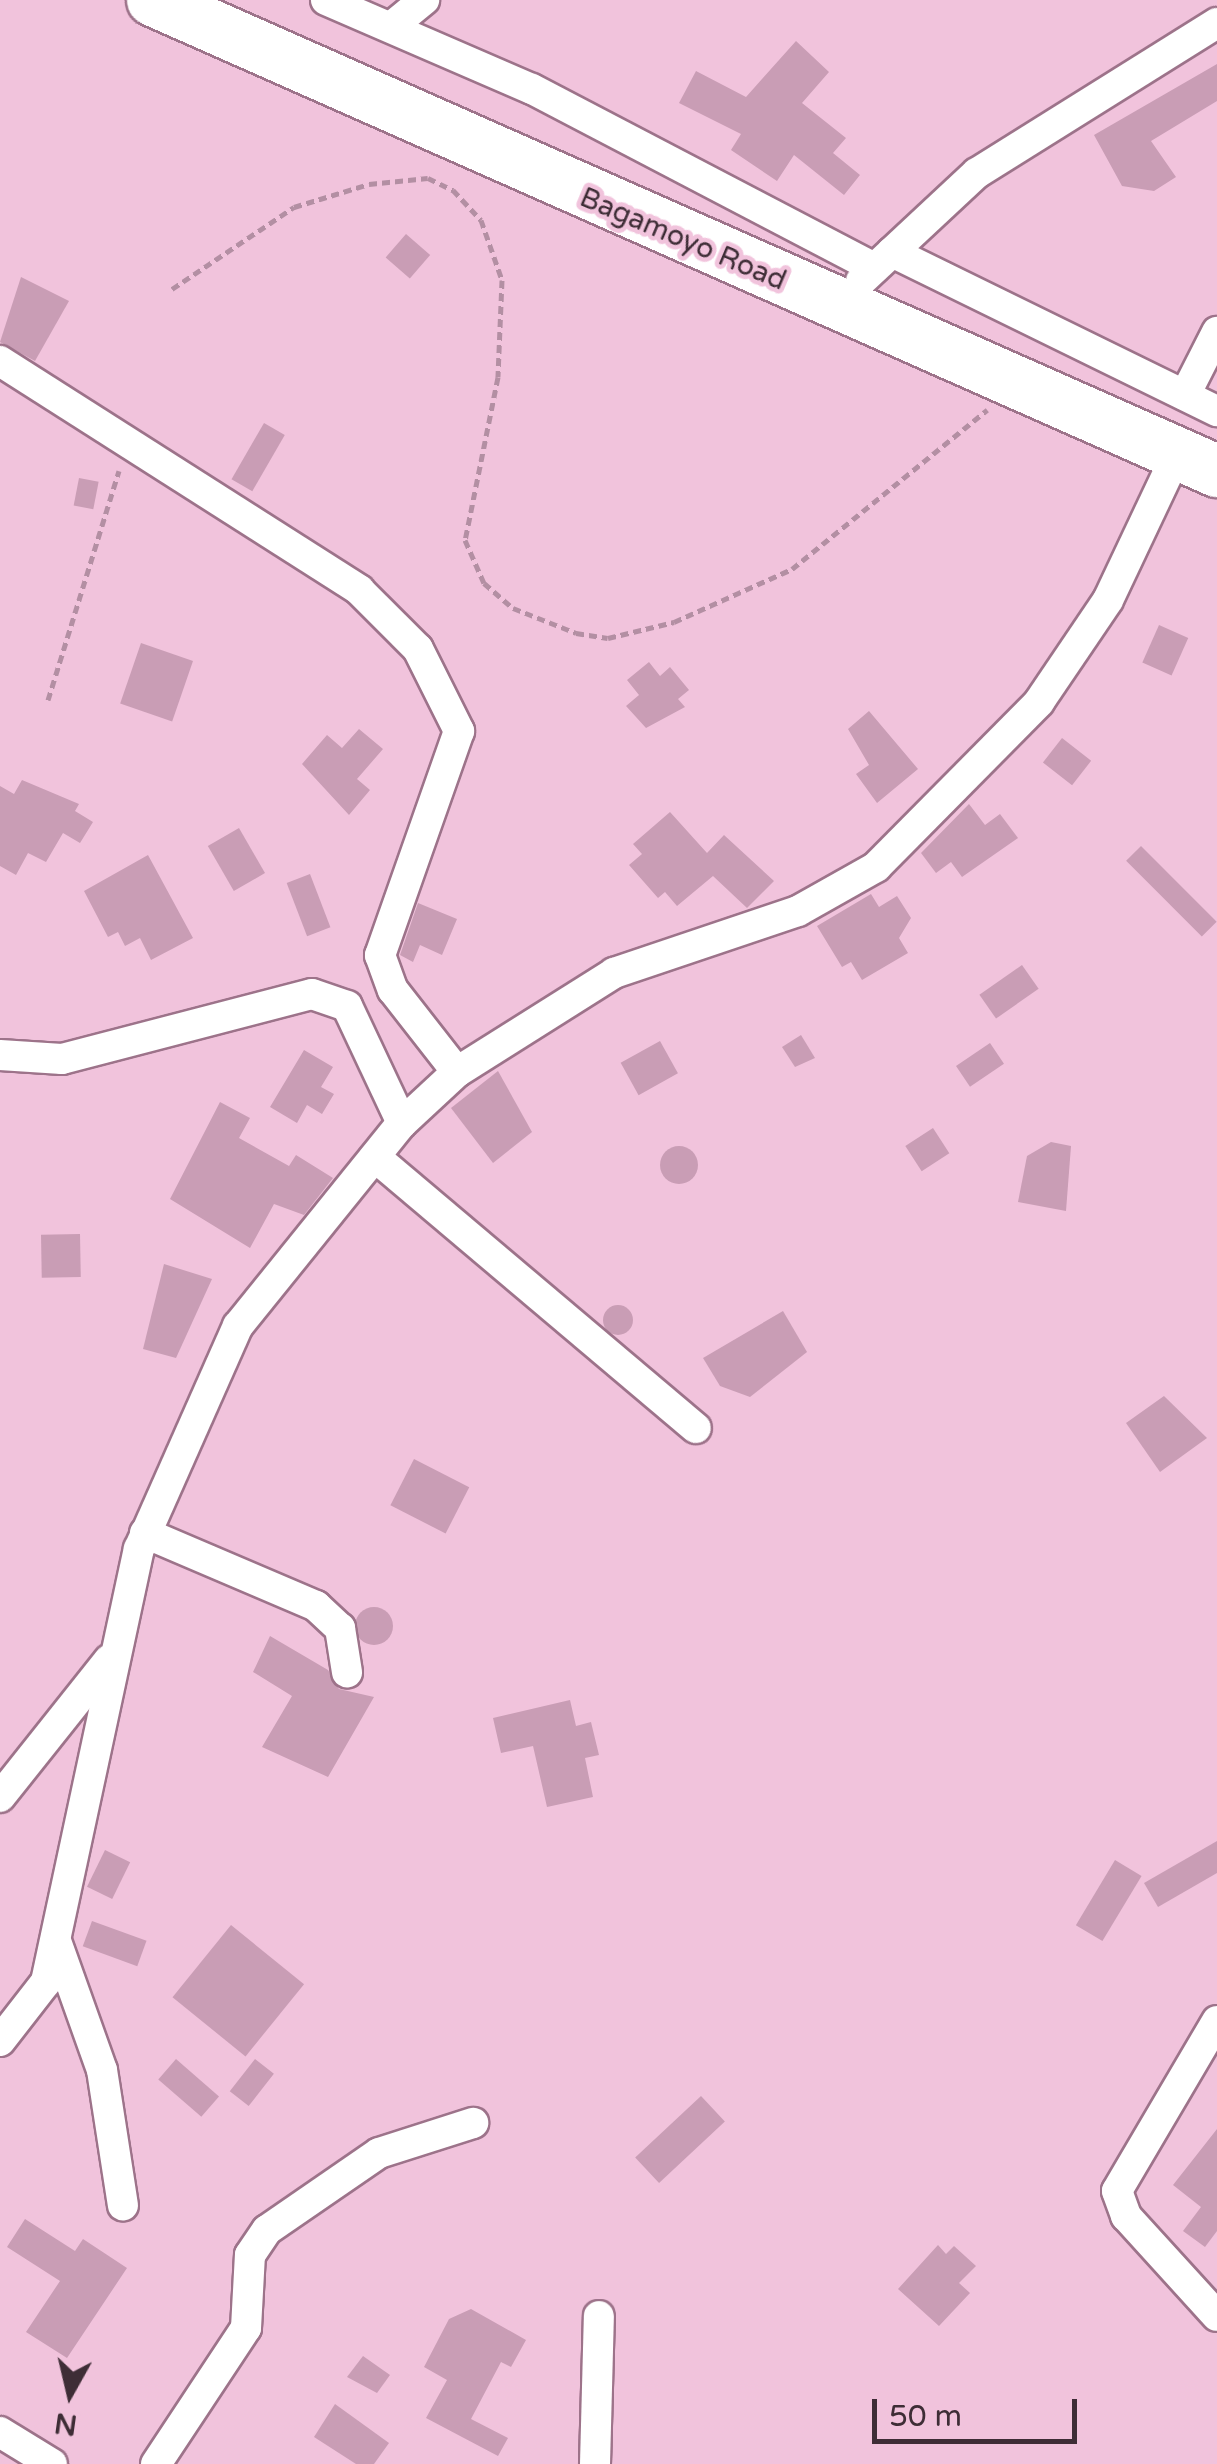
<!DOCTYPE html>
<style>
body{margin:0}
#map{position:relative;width:1217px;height:2464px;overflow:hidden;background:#f1c3dc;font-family:"Varela Round",sans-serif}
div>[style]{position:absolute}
.building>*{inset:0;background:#c99db5;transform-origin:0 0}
.round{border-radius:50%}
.path>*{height:5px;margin-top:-2.5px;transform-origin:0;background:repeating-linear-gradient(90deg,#b38fa3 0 8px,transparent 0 13px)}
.roads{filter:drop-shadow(2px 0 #9d738a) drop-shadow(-2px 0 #9d738a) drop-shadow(0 2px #9d738a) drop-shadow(0 -2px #9d738a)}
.minor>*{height:30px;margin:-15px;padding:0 15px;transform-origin:15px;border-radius:15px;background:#fff}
.trunk>*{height:52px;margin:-26px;padding:0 26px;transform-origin:26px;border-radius:26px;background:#fff}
span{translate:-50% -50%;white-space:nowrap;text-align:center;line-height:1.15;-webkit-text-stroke:9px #f1c3dc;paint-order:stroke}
.street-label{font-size:28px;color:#3e2d36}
.north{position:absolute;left:20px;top:2344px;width:100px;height:100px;-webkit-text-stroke:8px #f1c3dc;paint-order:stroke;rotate:188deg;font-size:28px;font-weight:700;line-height:40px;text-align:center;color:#3e2d36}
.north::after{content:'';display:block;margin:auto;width:35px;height:45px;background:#3e2d36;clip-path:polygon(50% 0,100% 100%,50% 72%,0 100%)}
.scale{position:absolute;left:872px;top:2399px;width:205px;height:45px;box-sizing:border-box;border:5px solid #3e2d36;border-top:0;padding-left:12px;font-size:30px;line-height:35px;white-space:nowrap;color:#3e2d36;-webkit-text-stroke:8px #f1c3dc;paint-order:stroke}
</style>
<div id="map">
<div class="building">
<div style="clip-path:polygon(796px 41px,829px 72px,802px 103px,846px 138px,833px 153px,860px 175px,844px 195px,794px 155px,777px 181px,731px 150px,741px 134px,679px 103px,696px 71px,746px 97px)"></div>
<div style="clip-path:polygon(1217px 64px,1217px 101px,1151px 141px,1176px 177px,1154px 191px,1122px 186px,1094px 135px)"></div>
<div style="left:406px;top:234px;width:32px;height:31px;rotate:41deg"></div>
<div style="clip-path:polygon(21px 277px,69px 301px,35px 361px,0 342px)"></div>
<div style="left:264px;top:423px;width:24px;height:65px;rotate:30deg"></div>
<div style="left:79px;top:478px;width:20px;height:28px;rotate:11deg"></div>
<div style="left:1159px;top:625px;width:32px;height:41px;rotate:24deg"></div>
<div style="left:141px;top:643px;width:55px;height:64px;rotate:19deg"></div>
<div style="clip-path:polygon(649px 662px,660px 676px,670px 667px,689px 690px,678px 699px,685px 707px,646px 728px,626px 706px,639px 695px,627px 680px)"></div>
<div style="clip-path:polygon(869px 711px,918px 769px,877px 803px,856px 774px,869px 765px,848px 729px)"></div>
<div style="clip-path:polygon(359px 729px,383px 749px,357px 779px,370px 790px,349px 815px,302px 764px,327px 735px,342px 748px)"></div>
<div style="left:1062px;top:738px;width:37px;height:31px;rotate:38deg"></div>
<div style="clip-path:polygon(22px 780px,79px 804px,75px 811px,93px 822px,80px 843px,63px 833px,46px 862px,28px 853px,16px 875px,0 866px,0 786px,14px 794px)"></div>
<div style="clip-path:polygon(969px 804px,985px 825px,1000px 814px,1018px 838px,962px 877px,951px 862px,936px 873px,921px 853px)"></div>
<div style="clip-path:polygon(670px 812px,707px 853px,724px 835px,774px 881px,747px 908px,713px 876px,677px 906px,665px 892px,658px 898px,629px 865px,642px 854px,633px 844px)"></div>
<div style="left:239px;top:828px;width:52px;height:36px;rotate:60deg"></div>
<div style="left:1141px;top:846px;width:107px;height:21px;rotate:45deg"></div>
<div style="clip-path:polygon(148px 855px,193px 938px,151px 960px,140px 938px,125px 946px,118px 932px,108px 937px,84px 891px)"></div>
<div style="left:310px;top:874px;width:57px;height:25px;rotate:69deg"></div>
<div style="clip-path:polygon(871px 894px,879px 907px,897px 896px,911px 918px,899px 938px,908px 953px,862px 980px,851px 962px,842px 967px,817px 926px)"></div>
<div style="clip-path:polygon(418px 903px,457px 919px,442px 955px,420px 945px,413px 962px,400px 955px)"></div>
<div style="left:1022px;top:965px;width:29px;height:52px;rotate:55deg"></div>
<div style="clip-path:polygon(801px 1035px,815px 1058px,795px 1067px,782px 1047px)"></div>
<div style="left:660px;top:1041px;width:37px;height:45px;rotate:61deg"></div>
<div style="left:990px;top:1043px;width:25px;height:41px;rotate:56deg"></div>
<div style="clip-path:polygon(304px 1050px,333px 1067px,321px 1087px,334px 1094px,322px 1114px,307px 1105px,297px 1123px,270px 1107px)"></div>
<div style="clip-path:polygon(498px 1071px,532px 1132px,493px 1163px,451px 1108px)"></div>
<div style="clip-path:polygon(220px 1102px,250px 1118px,239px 1138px,289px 1166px,296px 1155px,333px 1178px,304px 1215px,274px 1204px,250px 1248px,170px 1199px)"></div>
<div style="left:933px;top:1128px;width:30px;height:33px;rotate:57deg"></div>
<div style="clip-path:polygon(1051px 1142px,1071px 1146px,1066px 1211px,1018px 1202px,1027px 1156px)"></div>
<div class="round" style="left:660px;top:1146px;width:38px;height:38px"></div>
<div style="left:80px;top:1234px;width:43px;height:39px;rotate:89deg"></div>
<div style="clip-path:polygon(164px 1264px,212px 1279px,176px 1358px,143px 1349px)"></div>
<div class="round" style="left:603px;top:1305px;width:30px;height:30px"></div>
<div style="clip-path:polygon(783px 1311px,807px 1352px,750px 1397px,720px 1386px,703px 1358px)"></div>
<div style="clip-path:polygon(1164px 1396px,1207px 1438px,1160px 1472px,1126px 1423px)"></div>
<div style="left:414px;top:1459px;width:62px;height:52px;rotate:27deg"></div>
<div class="round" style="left:355px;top:1607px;width:38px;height:38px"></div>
<div style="clip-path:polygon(270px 1636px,328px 1670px,339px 1689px,374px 1697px,328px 1777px,262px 1747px,292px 1696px,253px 1672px)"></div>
<div style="clip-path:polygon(570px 1700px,576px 1726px,591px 1722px,599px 1755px,585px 1758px,593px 1797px,547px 1807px,533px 1746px,501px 1753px,493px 1718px)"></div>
<div style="clip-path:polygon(1217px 1841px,1217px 1873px,1158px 1907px,1144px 1883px)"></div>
<div style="left:105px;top:1850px;width:28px;height:41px;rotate:26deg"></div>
<div style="left:1115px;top:1860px;width:31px;height:76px;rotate:31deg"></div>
<div style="left:92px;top:1921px;width:58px;height:27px;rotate:20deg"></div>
<div style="left:231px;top:1925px;width:94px;height:93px;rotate:39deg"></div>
<div style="left:176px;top:2059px;width:57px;height:27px;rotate:41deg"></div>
<div style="left:255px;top:2059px;width:24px;height:41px;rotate:38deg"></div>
<div style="left:701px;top:2096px;width:35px;height:90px;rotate:47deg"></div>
<div style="clip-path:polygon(1217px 2129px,1217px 2231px,1205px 2247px,1183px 2231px,1201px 2207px,1173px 2185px)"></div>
<div style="clip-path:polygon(25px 2219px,75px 2251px,83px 2239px,127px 2268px,67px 2358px,26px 2332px,60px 2281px,7px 2247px)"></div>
<div style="clip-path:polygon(938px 2245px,946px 2254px,954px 2246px,976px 2266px,959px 2283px,970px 2293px,939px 2326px,898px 2289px)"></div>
<div style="clip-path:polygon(471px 2309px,526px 2340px,511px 2367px,501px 2362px,471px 2419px,508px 2438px,498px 2456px,426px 2418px,447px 2380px,424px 2367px,449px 2319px)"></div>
<div style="clip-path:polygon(363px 2356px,390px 2375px,377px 2393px,347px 2377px)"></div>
<div style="clip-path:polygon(335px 2404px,389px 2443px,374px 2464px,356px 2464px,314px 2437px)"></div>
</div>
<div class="path">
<div style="left:172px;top:289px;width:147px;rotate:-33.9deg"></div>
<div style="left:294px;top:207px;width:78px;rotate:-17deg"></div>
<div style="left:369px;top:184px;width:59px;rotate:-5.8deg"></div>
<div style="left:428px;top:178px;width:28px;rotate:26deg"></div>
<div style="left:453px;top:190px;width:41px;rotate:47deg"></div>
<div style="left:481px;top:220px;width:64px;rotate:70.7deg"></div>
<div style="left:502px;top:280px;width:97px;rotate:92.4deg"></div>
<div style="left:498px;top:377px;width:166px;rotate:101.4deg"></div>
<div style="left:465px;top:540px;width:47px;rotate:66.2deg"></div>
<div style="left:484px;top:583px;width:38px;rotate:41deg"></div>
<div style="left:513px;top:608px;width:68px;rotate:21.6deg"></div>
<div style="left:576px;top:633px;width:32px;rotate:9deg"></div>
<div style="left:608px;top:638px;width:68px;rotate:-13.6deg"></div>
<div style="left:674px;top:622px;width:129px;rotate:-24.2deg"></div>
<div style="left:792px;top:569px;width:252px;rotate:-39.2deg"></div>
<div style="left:48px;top:700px;width:240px;rotate:-72.8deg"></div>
</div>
<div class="roads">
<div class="minor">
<div style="left:326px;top:0;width:224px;rotate:23.4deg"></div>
<div style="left:532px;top:89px;width:386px;rotate:27.6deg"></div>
<div style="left:391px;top:27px;width:43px;rotate:-39.3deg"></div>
<div style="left:892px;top:252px;width:362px;rotate:26.1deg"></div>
<div style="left:861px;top:281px;width:158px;rotate:-43deg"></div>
<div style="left:977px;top:173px;width:283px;rotate:-32deg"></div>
<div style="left:0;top:361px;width:426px;rotate:32.5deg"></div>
<div style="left:359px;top:590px;width:83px;rotate:45deg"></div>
<div style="left:418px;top:649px;width:92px;rotate:63.4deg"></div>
<div style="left:459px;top:731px;width:238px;rotate:109.4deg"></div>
<div style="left:380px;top:955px;width:37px;rotate:70deg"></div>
<div style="left:393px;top:990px;width:104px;rotate:52deg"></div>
<div style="left:1185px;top:395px;width:71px;rotate:-63.1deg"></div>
<div style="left:0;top:1055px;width:62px;rotate:3.7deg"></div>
<div style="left:62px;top:1059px;width:258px;rotate:-14.6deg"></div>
<div style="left:312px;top:994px;width:37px;rotate:19deg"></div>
<div style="left:347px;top:1006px;width:129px;rotate:64.8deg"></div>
<div style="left:375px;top:1157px;width:420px;rotate:40.2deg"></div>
<div style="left:145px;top:1533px;width:186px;rotate:23.1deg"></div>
<div style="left:316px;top:1606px;width:33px;rotate:43deg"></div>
<div style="left:340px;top:1628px;width:45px;rotate:81deg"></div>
<div style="left:0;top:1797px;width:175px;rotate:-51.5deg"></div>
<div style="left:56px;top:1941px;width:137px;rotate:70.4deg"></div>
<div style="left:102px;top:2070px;width:137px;rotate:81.2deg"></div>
<div style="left:1217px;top:2021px;width:197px;rotate:120.5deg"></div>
<div style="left:1117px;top:2191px;width:27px;rotate:70deg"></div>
<div style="left:1126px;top:2216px;width:135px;rotate:47.7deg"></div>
<div style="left:0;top:2041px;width:75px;rotate:-52.1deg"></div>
<div style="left:46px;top:1982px;width:443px;rotate:-77.9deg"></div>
<div style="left:139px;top:1549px;width:244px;rotate:-66.1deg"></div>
<div style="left:238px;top:1326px;width:261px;rotate:-51.1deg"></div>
<div style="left:402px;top:1123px;width:75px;rotate:-42.8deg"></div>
<div style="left:457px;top:1072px;width:186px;rotate:-32.2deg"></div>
<div style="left:614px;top:973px;width:194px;rotate:-18.6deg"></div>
<div style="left:798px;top:911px;width:90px;rotate:-29.4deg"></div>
<div style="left:876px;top:867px;width:232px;rotate:-45.3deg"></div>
<div style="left:1039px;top:702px;width:123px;rotate:-55.9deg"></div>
<div style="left:1108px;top:600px;width:161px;rotate:-64.7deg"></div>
<div style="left:0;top:2432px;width:61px;rotate:31.6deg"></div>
<div style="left:156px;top:2464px;width:163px;rotate:-56.5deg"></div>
<div style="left:246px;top:2328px;width:73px;rotate:-86.9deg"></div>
<div style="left:250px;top:2255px;width:30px;rotate:-56deg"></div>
<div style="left:267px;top:2230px;width:136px;rotate:-34.5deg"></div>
<div style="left:379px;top:2153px;width:99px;rotate:-17.7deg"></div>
<div style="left:595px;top:2464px;width:148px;rotate:-88.5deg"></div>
</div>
<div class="trunk">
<div style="left:153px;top:0;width:1164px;rotate:23.88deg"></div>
</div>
</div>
<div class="street-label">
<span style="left:683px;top:239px;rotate:23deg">Bagamoyo Road</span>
</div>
<div class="north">N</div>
<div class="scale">50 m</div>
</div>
